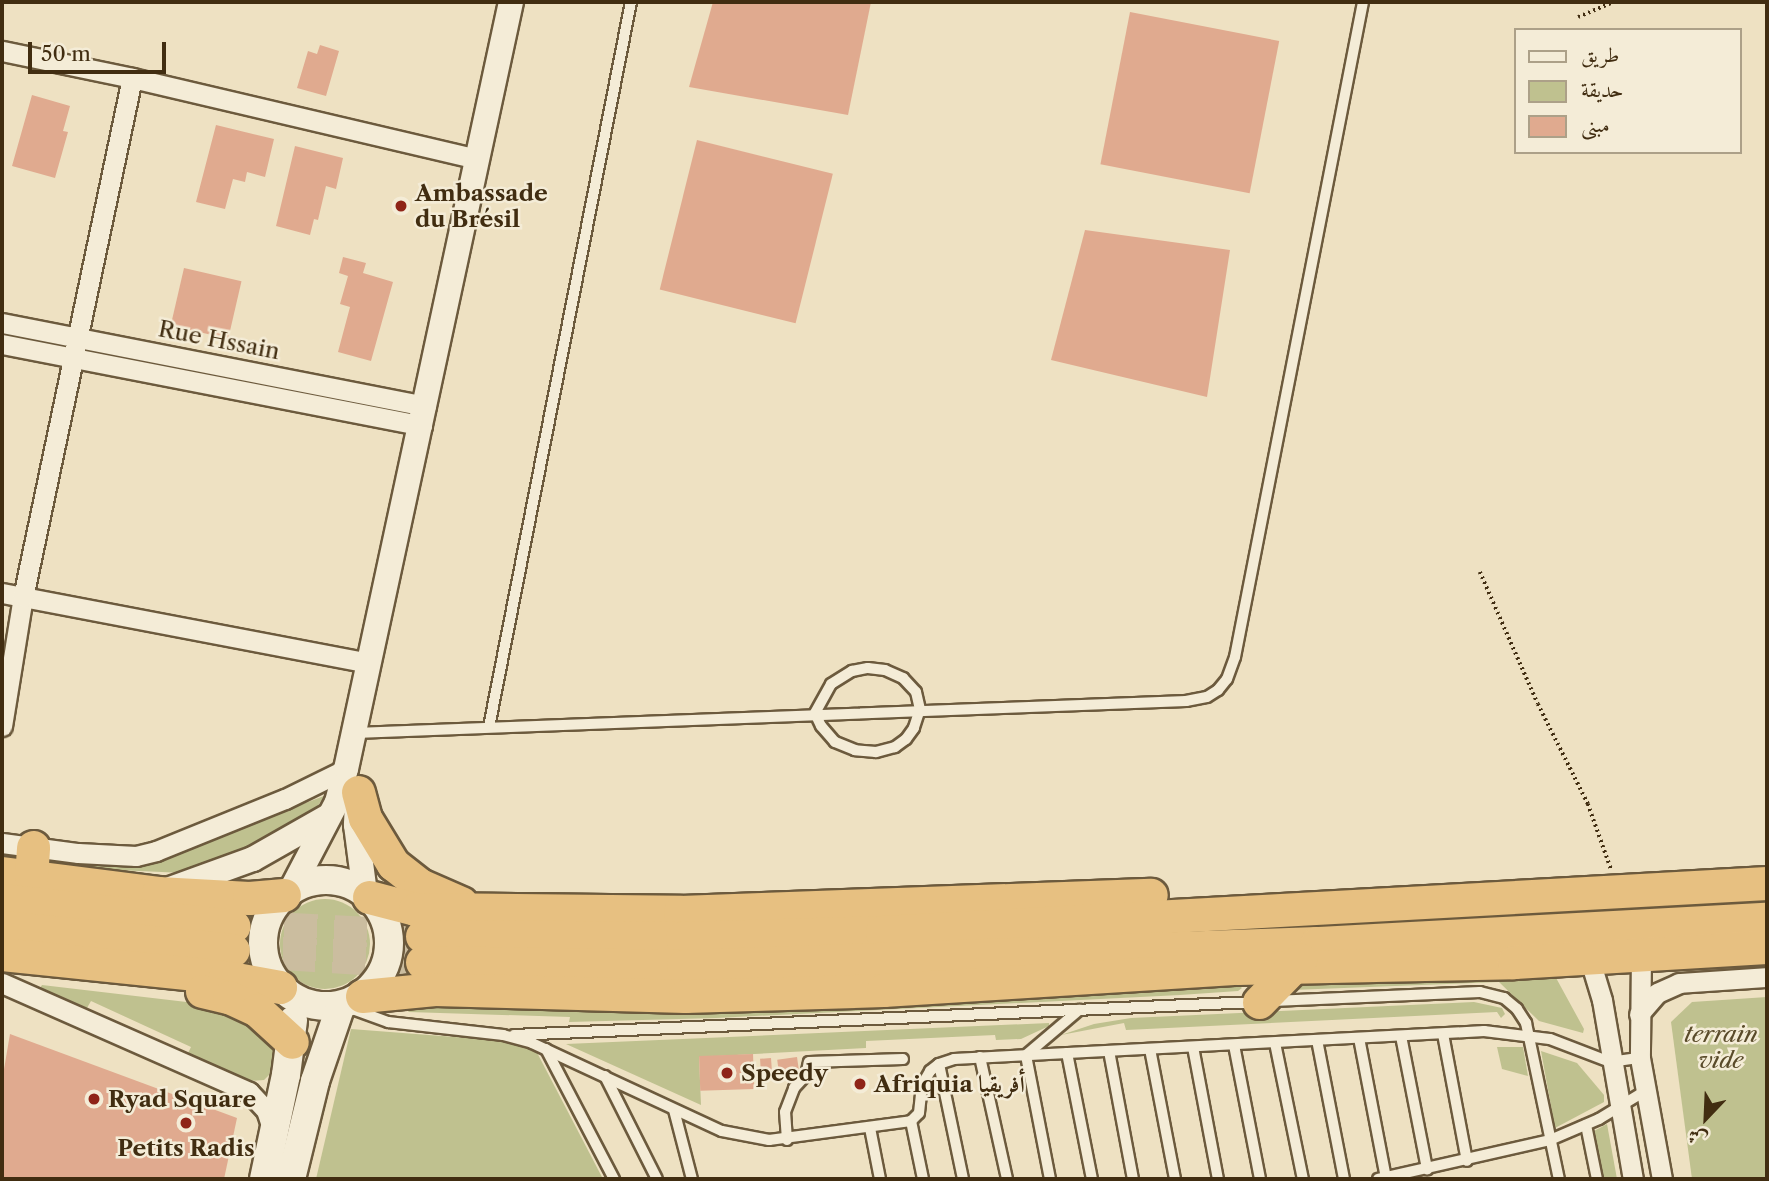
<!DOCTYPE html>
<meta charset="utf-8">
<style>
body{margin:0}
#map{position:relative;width:1769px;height:1181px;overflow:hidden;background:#eee1c2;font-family:"Libre Caslon Text",Amiri,serif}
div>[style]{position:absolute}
.green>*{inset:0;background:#bfc18f}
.round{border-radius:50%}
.building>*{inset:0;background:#e0aa8f;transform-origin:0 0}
.trunk-tunnel>*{height:33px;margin-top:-16.5px;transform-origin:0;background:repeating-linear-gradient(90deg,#cbbd9f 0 33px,transparent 0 50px)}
.path>*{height:3.5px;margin-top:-1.75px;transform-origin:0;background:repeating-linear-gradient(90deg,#412d11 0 2px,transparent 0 5.5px)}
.roads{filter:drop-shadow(2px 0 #6c5a3d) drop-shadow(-2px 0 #6c5a3d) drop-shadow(0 2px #6c5a3d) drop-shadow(0 -2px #6c5a3d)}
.service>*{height:10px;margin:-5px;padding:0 5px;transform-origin:5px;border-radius:5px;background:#f4ecd7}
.minor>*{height:19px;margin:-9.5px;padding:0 9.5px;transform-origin:9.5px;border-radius:9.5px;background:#f4ecd7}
.tertiary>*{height:24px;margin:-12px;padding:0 12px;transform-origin:12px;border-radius:12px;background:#f4ecd7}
.secondary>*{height:28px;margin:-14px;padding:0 14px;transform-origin:14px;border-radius:14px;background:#f4ecd7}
.secondary>.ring{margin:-14px;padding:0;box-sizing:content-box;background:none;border:28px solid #f4ecd7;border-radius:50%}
.trunk>*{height:33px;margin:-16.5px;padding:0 16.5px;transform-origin:16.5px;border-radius:16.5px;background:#e7c081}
.dots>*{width:19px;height:19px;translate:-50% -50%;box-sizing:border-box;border:4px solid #f4ecd7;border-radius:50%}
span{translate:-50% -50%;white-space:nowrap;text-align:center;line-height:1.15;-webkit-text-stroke:5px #f4ecd7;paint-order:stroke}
.poi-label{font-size:23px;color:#412d11;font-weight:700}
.left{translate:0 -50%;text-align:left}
.street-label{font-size:23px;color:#412d11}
.park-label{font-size:23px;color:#5a4b2a;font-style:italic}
.frame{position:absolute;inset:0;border:4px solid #412d11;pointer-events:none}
.legend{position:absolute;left:1514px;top:28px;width:228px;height:126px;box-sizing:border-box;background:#f4ecd7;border:2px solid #aca088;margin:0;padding:9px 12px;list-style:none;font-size:21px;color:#412d11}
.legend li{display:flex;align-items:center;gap:14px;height:35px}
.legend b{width:35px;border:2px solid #aca088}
.north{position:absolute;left:1671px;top:1083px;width:70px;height:70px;-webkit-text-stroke:5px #f4ecd7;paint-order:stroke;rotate:203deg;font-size:19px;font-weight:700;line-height:28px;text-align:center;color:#412d11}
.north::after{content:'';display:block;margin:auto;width:24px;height:32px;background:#412d11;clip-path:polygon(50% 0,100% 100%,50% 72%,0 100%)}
.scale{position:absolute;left:28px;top:42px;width:138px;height:32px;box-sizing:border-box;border:4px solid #412d11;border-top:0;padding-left:9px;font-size:21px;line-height:24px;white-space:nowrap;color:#412d11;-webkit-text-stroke:5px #f4ecd7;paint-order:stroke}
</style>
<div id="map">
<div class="green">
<div style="clip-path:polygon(324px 796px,307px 823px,224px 866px,184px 873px,72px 868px,73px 860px,146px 863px)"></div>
<div class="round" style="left:280px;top:899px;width:90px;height:90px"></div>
<div style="clip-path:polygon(1555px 976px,1584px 1029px,1583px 1033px,1539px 1021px,1499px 982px,1292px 990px,1294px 983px)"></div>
<div style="clip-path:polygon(42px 985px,195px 1003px,244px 1018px,273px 1045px,275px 1053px,269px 1075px,264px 1080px,248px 1081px,188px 1053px,191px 1047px,91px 1001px,87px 1008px,40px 988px)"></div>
<div style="clip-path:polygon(1239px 985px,1242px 988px,1238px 991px,1180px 995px,716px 1018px,569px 1022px,570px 1017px,409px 1012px,406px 1009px,408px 1006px,574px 1011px,714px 1009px)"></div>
<div style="clip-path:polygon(1767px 997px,1767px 1179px,1692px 1179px,1671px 1022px,1692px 1002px)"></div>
<div style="clip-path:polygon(1474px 1002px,1502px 1008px,1505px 1014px,1501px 1018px,1497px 1012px,1126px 1030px,1124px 1023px,1061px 1035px,1094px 1024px,1131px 1018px)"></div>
<div style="clip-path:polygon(1049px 1023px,1049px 1026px,1021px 1039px,996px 1040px,995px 1035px,866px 1041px,866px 1048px,699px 1057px,701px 1105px,566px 1044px)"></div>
<div style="clip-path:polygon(351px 1029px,532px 1043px,603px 1179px,316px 1179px)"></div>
<div style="clip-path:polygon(1497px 1047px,1523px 1047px,1528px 1076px,1502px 1069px)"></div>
<div style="clip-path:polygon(1541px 1051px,1577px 1063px,1604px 1095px,1604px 1102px,1555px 1128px)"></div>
<div style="clip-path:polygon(1607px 1124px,1617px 1179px,1602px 1179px,1594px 1131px)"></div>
</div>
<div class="building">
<div style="clip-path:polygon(713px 2px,871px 2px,848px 115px,689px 87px)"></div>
<div style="left:1130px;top:12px;width:152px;height:155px;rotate:11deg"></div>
<div style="clip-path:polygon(320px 45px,339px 51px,326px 96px,297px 88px,308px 51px,317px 54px)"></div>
<div style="clip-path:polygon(32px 95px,70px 106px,63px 131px,68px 132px,55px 178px,12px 166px)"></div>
<div style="clip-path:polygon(216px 125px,274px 139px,265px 177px,247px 172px,245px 182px,233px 179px,225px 209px,196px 202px)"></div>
<div style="left:697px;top:140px;width:140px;height:154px;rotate:14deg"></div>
<div style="clip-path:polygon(295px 146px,343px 158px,336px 189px,326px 186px,318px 220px,314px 219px,310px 235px,276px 226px)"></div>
<div style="clip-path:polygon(1085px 230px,1230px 250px,1207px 397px,1051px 360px)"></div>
<div style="clip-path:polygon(343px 257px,366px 263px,363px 273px,393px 282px,371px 361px,338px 352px,350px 307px,340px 304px,348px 276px,339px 273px)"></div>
<div style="left:184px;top:268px;width:59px;height:59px;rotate:13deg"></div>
<div style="clip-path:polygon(10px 1034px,237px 1118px,224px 1179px,2px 1179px,2px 1081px)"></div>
<div style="left:753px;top:1054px;width:35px;height:54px;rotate:88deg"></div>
<div style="left:797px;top:1057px;width:15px;height:20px;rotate:82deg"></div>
<div style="left:771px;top:1058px;width:16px;height:11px;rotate:86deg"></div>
</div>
<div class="trunk-tunnel">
<div style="left:234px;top:926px;width:188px;rotate:3deg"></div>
<div style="left:233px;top:950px;width:189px;rotate:3.6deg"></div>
</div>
<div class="path">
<div style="left:1578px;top:17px;width:38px;rotate:-23deg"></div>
<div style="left:1480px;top:572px;width:144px;rotate:66.3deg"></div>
<div style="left:1538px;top:704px;width:112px;rotate:63.4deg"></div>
<div style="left:1588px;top:804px;width:69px;rotate:70.5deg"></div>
</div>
<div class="roads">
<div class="service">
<div style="left:868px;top:668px;width:17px;rotate:7deg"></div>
<div style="left:885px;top:670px;width:20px;rotate:24deg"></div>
<div style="left:903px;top:678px;width:19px;rotate:47deg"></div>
<div style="left:916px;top:692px;width:17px;rotate:77deg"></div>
<div style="left:920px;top:709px;width:20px;rotate:108deg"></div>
<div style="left:914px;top:728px;width:14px;rotate:126deg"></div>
<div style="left:906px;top:739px;width:14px;rotate:144deg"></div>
<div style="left:895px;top:747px;width:20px;rotate:165deg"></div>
<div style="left:876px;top:752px;width:21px;rotate:-175deg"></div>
<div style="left:855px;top:750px;width:22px;rotate:-158deg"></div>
<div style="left:835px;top:742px;width:21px;rotate:-131deg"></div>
<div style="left:821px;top:726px;width:14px;rotate:-115deg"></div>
<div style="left:815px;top:713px;width:33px;rotate:-61deg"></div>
<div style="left:831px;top:684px;width:25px;rotate:-32deg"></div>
<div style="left:852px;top:671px;width:16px;rotate:-11deg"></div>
<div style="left:489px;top:727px;width:739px;rotate:-78.92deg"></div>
<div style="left:355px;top:733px;width:832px;rotate:-2.21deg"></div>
<div style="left:1186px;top:701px;width:21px;rotate:-11deg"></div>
<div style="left:1207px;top:697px;width:13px;rotate:-32deg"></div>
<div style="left:1218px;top:690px;width:14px;rotate:-51deg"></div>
<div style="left:1227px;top:679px;width:23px;rotate:-70deg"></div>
<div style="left:1235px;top:657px;width:667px;rotate:-78.94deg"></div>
<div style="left:1273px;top:1001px;width:207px;rotate:-2.5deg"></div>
<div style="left:1480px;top:992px;width:25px;rotate:14deg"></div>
<div style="left:1504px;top:998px;width:17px;rotate:40deg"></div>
<div style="left:1517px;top:1009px;width:17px;rotate:57deg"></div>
<div style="left:1526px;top:1023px;width:159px;rotate:78.1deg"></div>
<div style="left:347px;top:1007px;width:44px;rotate:20.1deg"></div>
<div style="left:388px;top:1022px;width:116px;rotate:6.4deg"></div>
<div style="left:503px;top:1035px;width:30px;rotate:15deg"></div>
<div style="left:532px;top:1043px;width:209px;rotate:24.9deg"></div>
<div style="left:722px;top:1131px;width:48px;rotate:10.8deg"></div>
<div style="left:769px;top:1140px;width:143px;rotate:-7.6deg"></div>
<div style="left:911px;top:1121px;width:11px;rotate:-45deg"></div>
<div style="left:919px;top:1113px;width:28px;rotate:-84deg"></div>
<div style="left:922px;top:1085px;width:16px;rotate:-60deg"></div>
<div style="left:930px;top:1071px;width:11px;rotate:-38deg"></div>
<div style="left:939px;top:1064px;width:16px;rotate:-18deg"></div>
<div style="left:954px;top:1059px;width:531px;rotate:-3.02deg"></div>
<div style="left:1484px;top:1031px;width:66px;rotate:6.9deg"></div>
<div style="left:1550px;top:1039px;width:64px;rotate:21deg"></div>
<div style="left:1610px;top:1062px;width:30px;rotate:-8deg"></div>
<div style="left:1443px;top:1034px;width:129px;rotate:79.3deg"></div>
<div style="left:514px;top:1035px;width:741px;rotate:-2.55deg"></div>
<div style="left:1401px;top:1036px;width:136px;rotate:78.9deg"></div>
<div style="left:1359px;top:1038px;width:143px;rotate:79.1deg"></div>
<div style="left:1317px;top:1040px;width:142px;rotate:79deg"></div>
<div style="left:1275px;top:1043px;width:139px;rotate:78.4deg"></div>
<div style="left:1234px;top:1045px;width:136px;rotate:79deg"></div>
<div style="left:1193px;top:1047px;width:134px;rotate:79.3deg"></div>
<div style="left:546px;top:1049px;width:147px;rotate:62.4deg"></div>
<div style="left:1150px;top:1049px;width:132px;rotate:79.1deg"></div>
<div style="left:1109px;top:1051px;width:130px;rotate:79.4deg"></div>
<div style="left:1067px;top:1053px;width:128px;rotate:78.8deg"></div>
<div style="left:980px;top:1057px;width:125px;rotate:77.5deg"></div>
<div style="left:939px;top:1064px;width:117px;rotate:78.2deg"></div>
<div style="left:605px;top:1076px;width:115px;rotate:63.2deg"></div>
<div style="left:674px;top:1110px;width:71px;rotate:75.4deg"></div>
<div style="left:911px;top:1121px;width:59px;rotate:78.3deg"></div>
<div style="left:1586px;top:1125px;width:55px;rotate:78.5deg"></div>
<div style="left:870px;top:1128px;width:52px;rotate:78.9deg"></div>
<div style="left:787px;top:1140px;width:28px;rotate:-94deg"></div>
<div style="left:785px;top:1112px;width:26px;rotate:-69deg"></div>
<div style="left:794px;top:1088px;width:18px;rotate:-47deg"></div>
<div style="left:806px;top:1075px;width:13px;rotate:-77deg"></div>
<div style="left:809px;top:1062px;width:94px;rotate:-1.8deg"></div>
<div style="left:1050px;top:1179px;width:126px;rotate:-101deg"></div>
<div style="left:1026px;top:1055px;width:70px;rotate:-40.3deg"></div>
<div style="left:1378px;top:1179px;width:176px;rotate:-12.8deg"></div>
<div style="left:1550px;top:1140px;width:53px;rotate:-23.2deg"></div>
<div style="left:1599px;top:1119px;width:54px;rotate:-31.3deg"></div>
</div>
<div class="minor">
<div style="left:2px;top:51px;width:133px;rotate:11.7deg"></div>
<div style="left:132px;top:78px;width:354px;rotate:13.2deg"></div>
<div style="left:2px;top:323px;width:432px;rotate:11.1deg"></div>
<div style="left:2px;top:344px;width:428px;rotate:11deg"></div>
<div style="left:2px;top:593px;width:373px;rotate:10.8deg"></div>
<div style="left:2px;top:726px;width:131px;rotate:-80.8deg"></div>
<div style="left:23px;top:597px;width:530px;rotate:-78.14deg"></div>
<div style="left:2px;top:843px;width:77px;rotate:7.5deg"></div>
<div style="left:78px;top:853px;width:58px;rotate:3deg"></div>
<div style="left:136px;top:856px;width:21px;rotate:-14deg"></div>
<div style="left:156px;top:851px;width:139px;rotate:-22deg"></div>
<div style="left:285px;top:799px;width:68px;rotate:-26.2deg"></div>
<div style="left:1641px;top:954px;width:104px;rotate:90.6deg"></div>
<div style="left:1640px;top:1058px;width:123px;rotate:79.7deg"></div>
<div style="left:1589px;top:957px;width:45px;rotate:73.2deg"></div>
<div style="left:1602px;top:1000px;width:182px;rotate:80.2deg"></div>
<div style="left:2px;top:983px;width:270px;rotate:23.8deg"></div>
<div style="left:249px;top:1092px;width:25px;rotate:47deg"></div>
<div style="left:266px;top:1110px;width:22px;rotate:72deg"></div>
<div style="left:1639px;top:1014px;width:28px;rotate:-49deg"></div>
<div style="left:1657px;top:993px;width:24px;rotate:-24deg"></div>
<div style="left:1679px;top:983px;width:88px;rotate:-3.9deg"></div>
</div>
<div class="tertiary">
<div style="left:357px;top:804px;width:21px;rotate:93deg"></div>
<div style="left:356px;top:825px;width:69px;rotate:82.5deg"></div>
<div style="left:170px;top:889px;width:88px;rotate:-19.9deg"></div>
<div style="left:253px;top:859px;width:85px;rotate:-29.6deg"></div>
<div style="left:291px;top:890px;width:99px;rotate:-62.4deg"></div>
<div style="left:337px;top:802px;width:34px;rotate:-75deg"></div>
<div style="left:346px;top:769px;width:785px;rotate:-77.86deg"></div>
</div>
<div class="secondary">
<div class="ring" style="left:263px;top:880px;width:98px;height:98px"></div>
<div style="left:264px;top:1179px;width:106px;rotate:-78.1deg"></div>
<div style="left:286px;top:1075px;width:55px;rotate:-82.7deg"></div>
<div style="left:291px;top:1179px;width:101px;rotate:-76.2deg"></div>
<div style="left:315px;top:1081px;width:80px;rotate:-71.1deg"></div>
</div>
<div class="trunk">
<div style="left:358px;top:792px;width:27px;rotate:75deg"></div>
<div style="left:365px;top:818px;width:54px;rotate:58.7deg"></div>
<div style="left:393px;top:864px;width:34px;rotate:38deg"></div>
<div style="left:420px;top:885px;width:45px;rotate:23.7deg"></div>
<div style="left:2px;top:873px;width:157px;rotate:7.3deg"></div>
<div style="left:158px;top:893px;width:91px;rotate:3.1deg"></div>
<div style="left:249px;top:898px;width:35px;rotate:-5deg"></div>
<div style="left:31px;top:877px;width:30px;rotate:-86deg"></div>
<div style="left:369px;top:897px;width:48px;rotate:14.6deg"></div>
<div style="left:415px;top:909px;width:265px;rotate:0.6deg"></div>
<div style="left:680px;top:912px;width:471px;rotate:-2.1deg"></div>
<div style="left:2px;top:900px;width:233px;rotate:6.4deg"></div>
<div style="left:2px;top:927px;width:232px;rotate:5.7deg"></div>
<div style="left:422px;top:936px;width:260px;rotate:0.4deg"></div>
<div style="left:682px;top:938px;width:200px;rotate:-1.7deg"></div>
<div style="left:882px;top:932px;width:886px;rotate:-3.17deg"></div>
<div style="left:2px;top:954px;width:224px;rotate:5.9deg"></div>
<div style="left:225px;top:977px;width:56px;rotate:10.3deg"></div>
<div style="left:422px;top:962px;width:261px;rotate:0.9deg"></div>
<div style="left:683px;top:966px;width:634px;rotate:-2.08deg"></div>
<div style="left:1317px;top:943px;width:451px;rotate:-3.1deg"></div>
<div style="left:202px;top:991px;width:28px;rotate:13deg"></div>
<div style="left:229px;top:997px;width:31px;rotate:25deg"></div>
<div style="left:257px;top:1010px;width:47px;rotate:42.4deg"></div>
<div style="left:362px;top:996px;width:73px;rotate:-5.5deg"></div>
<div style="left:435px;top:989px;width:250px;rotate:1.6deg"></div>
<div style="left:685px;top:996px;width:198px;rotate:-1.7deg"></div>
<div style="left:883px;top:990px;width:355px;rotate:-3.6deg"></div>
<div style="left:1237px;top:968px;width:277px;rotate:-1.2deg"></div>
<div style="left:1514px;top:962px;width:253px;rotate:-3.4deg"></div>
<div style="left:1259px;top:1002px;width:59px;rotate:-45.7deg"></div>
</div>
</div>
<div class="dots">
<div style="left:401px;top:206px;background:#8f2418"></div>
<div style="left:727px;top:1073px;background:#8f2418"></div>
<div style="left:860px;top:1084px;background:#8f2418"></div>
<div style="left:94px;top:1099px;background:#8f2418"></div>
<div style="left:186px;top:1123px;background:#8f2418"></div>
</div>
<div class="poi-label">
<span class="left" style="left:415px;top:206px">Ambassade<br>du Brésil</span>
<span class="left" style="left:741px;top:1073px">Speedy</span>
<span class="left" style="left:874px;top:1084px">Afriquia أفريقيا</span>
<span class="left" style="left:108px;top:1099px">Ryad Square</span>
<span style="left:186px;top:1148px">Petits Radis</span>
</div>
<div class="street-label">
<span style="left:219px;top:340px;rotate:11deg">Rue Hssain</span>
</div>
<div class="park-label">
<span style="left:1721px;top:1047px">terrain<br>vide</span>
</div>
<div class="frame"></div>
<ul class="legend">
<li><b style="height:9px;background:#f4ecd7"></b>طريق</li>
<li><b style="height:19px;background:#bfc18f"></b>حديقة</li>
<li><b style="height:19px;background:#e0aa8f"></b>مبنى</li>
</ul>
<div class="north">ش</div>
<div class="scale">50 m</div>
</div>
